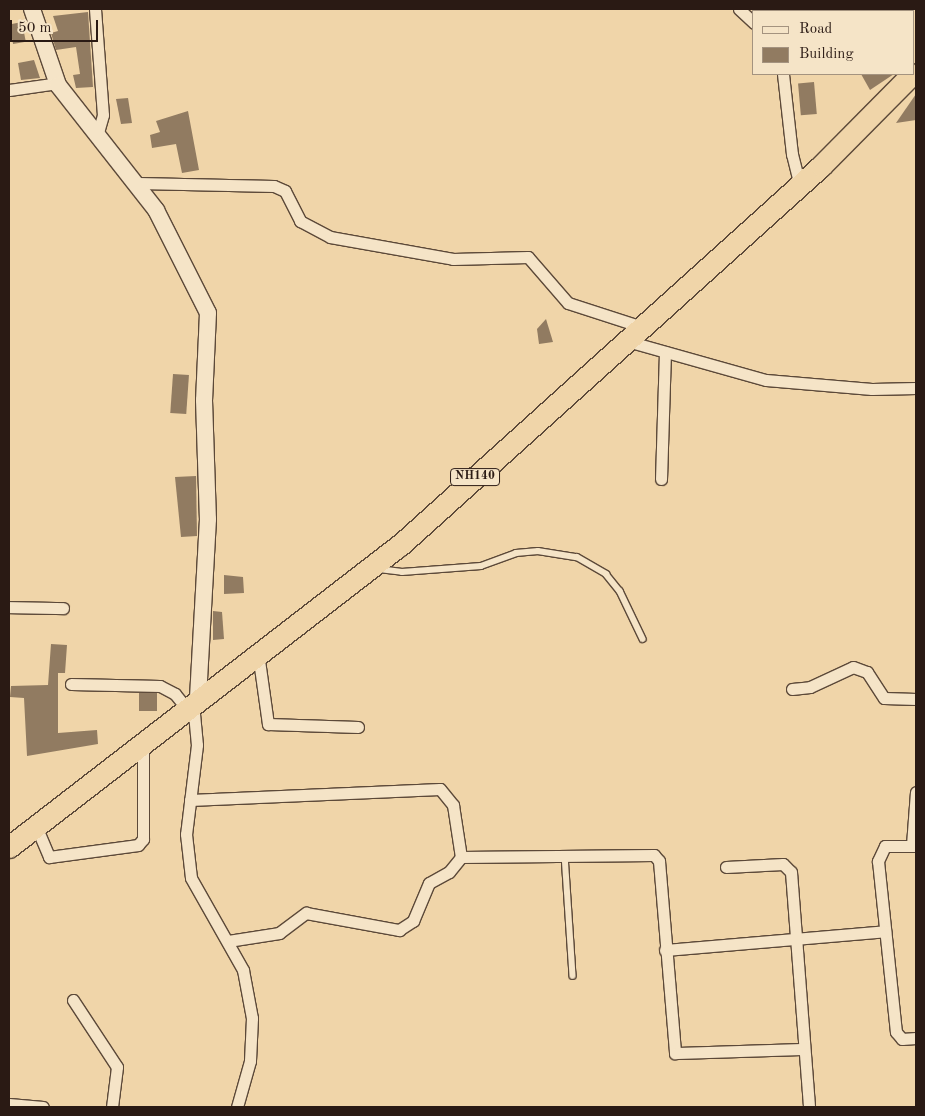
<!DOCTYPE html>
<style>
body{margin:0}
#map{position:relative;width:925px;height:1116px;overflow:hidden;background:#f0d5a9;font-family:"Old Standard TT",serif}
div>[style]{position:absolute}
.building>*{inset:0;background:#917b61;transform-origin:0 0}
.roads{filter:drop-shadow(1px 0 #5c4939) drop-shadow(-1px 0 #5c4939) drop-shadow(0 1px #5c4939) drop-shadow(0 -1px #5c4939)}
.lane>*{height:5.5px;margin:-2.75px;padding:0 2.75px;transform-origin:2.75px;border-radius:2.75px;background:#f5e4c7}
.street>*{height:11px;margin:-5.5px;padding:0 5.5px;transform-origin:5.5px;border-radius:5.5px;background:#f5e4c7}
.secondary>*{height:16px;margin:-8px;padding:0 8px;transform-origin:8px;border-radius:8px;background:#f5e4c7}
.highway>*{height:21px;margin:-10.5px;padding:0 10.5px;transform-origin:10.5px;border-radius:10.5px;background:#f0d5a9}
span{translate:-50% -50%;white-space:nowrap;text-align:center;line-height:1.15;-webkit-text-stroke:4px #f5e4c7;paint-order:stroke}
.shield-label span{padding:1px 4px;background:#f5e4c7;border:1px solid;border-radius:4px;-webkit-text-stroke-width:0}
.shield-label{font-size:12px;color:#2a1a14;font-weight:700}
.frame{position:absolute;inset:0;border:10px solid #2a1a14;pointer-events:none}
.legend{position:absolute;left:752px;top:10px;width:162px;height:65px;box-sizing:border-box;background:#f5e4c7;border:1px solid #a4937f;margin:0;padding:6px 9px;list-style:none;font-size:15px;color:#2a1a14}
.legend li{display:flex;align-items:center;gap:10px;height:25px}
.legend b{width:25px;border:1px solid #a4937f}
.scale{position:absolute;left:10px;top:20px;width:88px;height:22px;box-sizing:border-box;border:2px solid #2a1a14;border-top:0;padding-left:6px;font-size:15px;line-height:18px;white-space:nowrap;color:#2a1a14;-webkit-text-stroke:4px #f5e4c7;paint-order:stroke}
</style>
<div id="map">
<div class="building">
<div style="clip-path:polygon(88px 12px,93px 87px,76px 88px,73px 75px,80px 74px,76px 47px,56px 50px,51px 33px,58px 31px,53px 16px)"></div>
<div style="left:22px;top:22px;width:20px;height:13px;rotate:79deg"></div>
<div style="clip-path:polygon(34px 60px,40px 78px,21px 80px,18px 63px)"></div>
<div style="clip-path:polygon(861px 74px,894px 74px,870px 90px)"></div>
<div style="left:814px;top:82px;width:32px;height:16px;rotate:85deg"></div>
<div style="clip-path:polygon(916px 94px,916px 120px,896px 123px)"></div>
<div style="clip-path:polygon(128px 98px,132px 123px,121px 124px,116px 99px)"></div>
<div style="clip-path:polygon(188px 111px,199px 170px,182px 173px,176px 144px,152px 148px,150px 135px,160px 132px,156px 121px)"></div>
<div style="clip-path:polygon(546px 319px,553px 342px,539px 344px,537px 329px)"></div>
<div style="left:173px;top:374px;width:16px;height:39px;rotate:4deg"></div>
<div style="clip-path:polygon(196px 476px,197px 536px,181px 537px,175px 477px)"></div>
<div style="clip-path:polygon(224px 575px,243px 577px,244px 593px,224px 594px)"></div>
<div style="clip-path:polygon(213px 611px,222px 612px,224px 639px,213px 640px)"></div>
<div style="clip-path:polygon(51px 644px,67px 645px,65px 673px,58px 673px,58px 733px,97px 730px,98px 744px,27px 756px,24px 698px,10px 697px,11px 686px,48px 685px)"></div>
<div style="left:139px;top:693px;width:18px;height:18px"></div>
</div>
<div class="roads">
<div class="lane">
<div style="left:821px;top:11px;width:5px;rotate:-22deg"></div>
<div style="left:379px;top:569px;width:23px;rotate:7deg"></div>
<div style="left:402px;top:572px;width:79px;rotate:-4.3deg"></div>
<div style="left:481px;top:566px;width:37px;rotate:-20deg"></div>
<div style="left:516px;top:553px;width:22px;rotate:-5deg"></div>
<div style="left:538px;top:551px;width:39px;rotate:9deg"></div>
<div style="left:577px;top:557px;width:34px;rotate:30deg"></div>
<div style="left:606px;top:574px;width:22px;rotate:51deg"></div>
<div style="left:620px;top:591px;width:53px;rotate:64.4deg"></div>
<div style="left:565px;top:855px;width:121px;rotate:86.2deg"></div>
</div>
<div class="street">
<div style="left:95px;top:9px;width:106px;rotate:85.7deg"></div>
<div style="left:103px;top:115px;width:18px;rotate:106deg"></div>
<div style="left:739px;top:9px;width:21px;rotate:43deg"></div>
<div style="left:783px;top:74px;width:81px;rotate:83.6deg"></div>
<div style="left:792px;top:154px;width:32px;rotate:76deg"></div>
<div style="left:9px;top:90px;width:49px;rotate:-8.1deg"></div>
<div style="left:138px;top:183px;width:136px;rotate:1.3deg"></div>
<div style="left:274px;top:186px;width:12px;rotate:24deg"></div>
<div style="left:285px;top:191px;width:34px;rotate:63deg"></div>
<div style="left:300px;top:221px;width:34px;rotate:28deg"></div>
<div style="left:330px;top:237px;width:125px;rotate:10.1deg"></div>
<div style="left:453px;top:259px;width:75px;rotate:-1.5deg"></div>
<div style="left:528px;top:257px;width:61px;rotate:49deg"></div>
<div style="left:568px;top:303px;width:78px;rotate:18deg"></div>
<div style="left:627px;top:341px;width:144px;rotate:15.7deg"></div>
<div style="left:766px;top:380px;width:106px;rotate:4.9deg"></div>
<div style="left:872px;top:389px;width:44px;rotate:-1.3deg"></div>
<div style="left:661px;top:479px;width:127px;rotate:-88.2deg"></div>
<div style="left:9px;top:607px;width:54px;rotate:1.1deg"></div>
<div style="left:258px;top:653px;width:72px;rotate:82deg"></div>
<div style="left:268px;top:724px;width:90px;rotate:1.9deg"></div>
<div style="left:71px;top:684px;width:89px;rotate:1.3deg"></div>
<div style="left:160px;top:686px;width:17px;rotate:28deg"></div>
<div style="left:175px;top:694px;width:19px;rotate:51deg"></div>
<div style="left:792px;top:689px;width:18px;rotate:-6deg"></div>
<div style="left:810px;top:687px;width:47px;rotate:-24.9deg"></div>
<div style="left:853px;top:667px;width:15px;rotate:20deg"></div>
<div style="left:867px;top:672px;width:31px;rotate:57deg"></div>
<div style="left:884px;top:698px;width:32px;rotate:2deg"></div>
<div style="left:193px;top:703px;width:42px;rotate:84.6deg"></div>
<div style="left:197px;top:745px;width:90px;rotate:97deg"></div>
<div style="left:186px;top:834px;width:44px;rotate:83.5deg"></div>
<div style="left:191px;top:878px;width:106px;rotate:60.5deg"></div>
<div style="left:243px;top:970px;width:49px;rotate:79.4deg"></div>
<div style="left:252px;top:1018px;width:43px;rotate:92.7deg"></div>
<div style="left:250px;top:1061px;width:48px;rotate:105.8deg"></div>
<div style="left:190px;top:800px;width:250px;rotate:-2.5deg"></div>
<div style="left:440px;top:789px;width:21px;rotate:51deg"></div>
<div style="left:453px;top:805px;width:53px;rotate:81.3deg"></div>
<div style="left:461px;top:857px;width:193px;rotate:-0.6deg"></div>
<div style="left:654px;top:855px;width:8px;rotate:50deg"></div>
<div style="left:659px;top:861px;width:193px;rotate:85.2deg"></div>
<div style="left:675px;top:1053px;width:129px;rotate:-1.8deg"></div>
<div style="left:36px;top:826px;width:34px;rotate:67deg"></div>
<div style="left:49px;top:857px;width:90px;rotate:-7.7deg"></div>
<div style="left:138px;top:845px;width:8px;rotate:-50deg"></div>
<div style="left:143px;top:839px;width:97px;rotate:-90deg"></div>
<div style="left:912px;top:845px;width:53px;rotate:-85.7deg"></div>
<div style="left:916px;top:846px;width:31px;rotate:180deg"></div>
<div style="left:885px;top:846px;width:17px;rotate:115deg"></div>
<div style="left:878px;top:861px;width:172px;rotate:84deg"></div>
<div style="left:896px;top:1032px;width:9px;rotate:49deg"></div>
<div style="left:902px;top:1039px;width:14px;rotate:-4deg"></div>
<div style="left:726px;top:867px;width:57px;rotate:-3deg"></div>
<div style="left:783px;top:864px;width:11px;rotate:45deg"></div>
<div style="left:791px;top:872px;width:236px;rotate:85.6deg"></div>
<div style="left:228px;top:941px;width:52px;rotate:-8.9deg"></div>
<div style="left:279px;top:933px;width:34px;rotate:-37deg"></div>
<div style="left:306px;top:913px;width:95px;rotate:10.4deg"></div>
<div style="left:399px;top:930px;width:17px;rotate:-33deg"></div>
<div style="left:413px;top:921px;width:41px;rotate:-67.2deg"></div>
<div style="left:429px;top:883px;width:23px;rotate:-29deg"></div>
<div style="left:449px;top:872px;width:19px;rotate:-51deg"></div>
<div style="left:665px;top:950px;width:221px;rotate:-4.9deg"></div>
<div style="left:73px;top:1000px;width:80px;rotate:56.7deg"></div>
<div style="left:117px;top:1067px;width:40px;rotate:97.1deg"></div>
<div style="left:9px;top:1104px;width:34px;rotate:5deg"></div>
</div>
<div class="secondary">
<div style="left:32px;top:9px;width:80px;rotate:71.1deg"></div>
<div style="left:58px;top:85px;width:159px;rotate:51.9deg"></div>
<div style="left:156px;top:210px;width:115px;rotate:63.2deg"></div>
<div style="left:208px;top:313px;width:87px;rotate:92.6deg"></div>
<div style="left:204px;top:400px;width:119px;rotate:88.1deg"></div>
<div style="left:208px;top:519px;width:179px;rotate:93.2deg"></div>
</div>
<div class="highway">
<div style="left:9px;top:847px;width:493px;rotate:-37.7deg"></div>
<div style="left:399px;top:546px;width:568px;rotate:-42deg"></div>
<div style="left:821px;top:166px;width:129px;rotate:-45.3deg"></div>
</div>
</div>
<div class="shield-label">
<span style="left:475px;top:477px">NH140</span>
</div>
<div class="frame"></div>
<ul class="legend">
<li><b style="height:6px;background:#f5e4c7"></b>Road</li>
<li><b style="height:14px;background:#917b61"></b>Building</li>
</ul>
<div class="scale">50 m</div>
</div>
